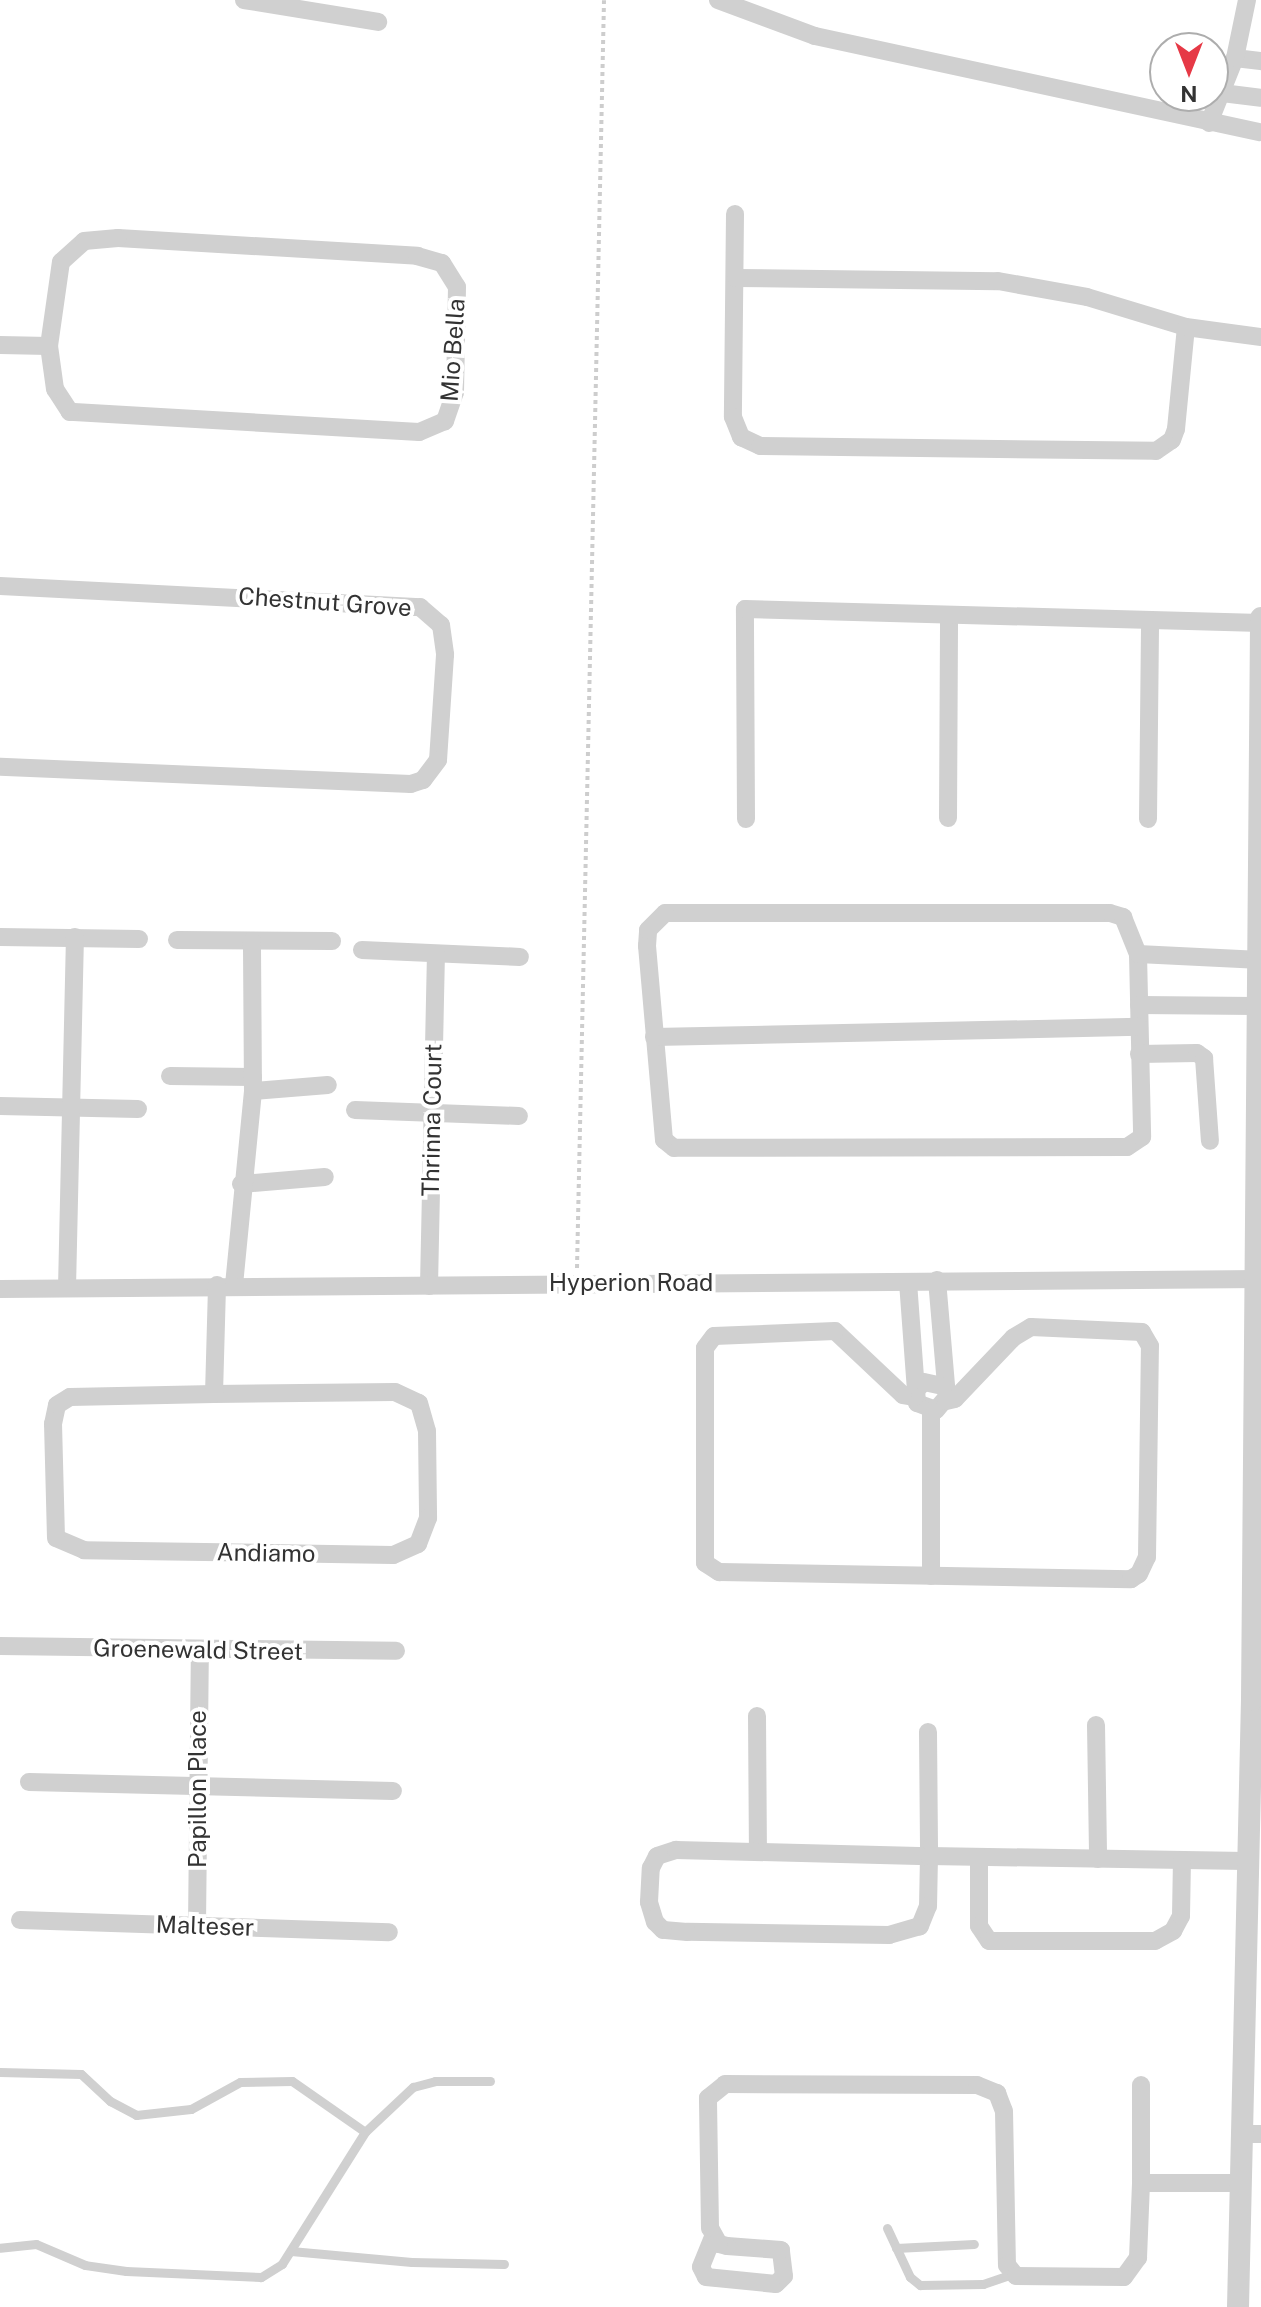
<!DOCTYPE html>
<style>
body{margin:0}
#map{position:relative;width:1261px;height:2307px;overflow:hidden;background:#fff;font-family:"Public Sans",sans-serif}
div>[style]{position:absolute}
.path>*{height:4px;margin-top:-2px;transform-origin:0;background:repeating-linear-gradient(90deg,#cdcdcd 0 4px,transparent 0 8px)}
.service>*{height:9px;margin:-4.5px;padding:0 4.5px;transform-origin:4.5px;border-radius:4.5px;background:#d0d0d0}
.minor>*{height:18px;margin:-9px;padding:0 9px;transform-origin:9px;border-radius:9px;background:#d0d0d0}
.tertiary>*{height:22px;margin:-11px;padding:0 11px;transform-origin:11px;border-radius:11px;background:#d0d0d0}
span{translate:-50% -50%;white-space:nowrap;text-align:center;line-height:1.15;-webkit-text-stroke:8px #fff;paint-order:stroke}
.street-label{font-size:24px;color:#333}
.north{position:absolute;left:1149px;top:32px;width:80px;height:80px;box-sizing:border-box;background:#fff;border:2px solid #adadad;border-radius:50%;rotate:180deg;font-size:22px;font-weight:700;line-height:32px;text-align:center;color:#333}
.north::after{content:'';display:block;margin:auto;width:28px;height:36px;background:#e63946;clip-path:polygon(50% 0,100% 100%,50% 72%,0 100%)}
</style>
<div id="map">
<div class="path">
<div style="left:577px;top:1268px;width:1268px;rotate:-88.78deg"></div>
</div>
<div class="service">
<div style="left:0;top:2072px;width:81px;rotate:1.4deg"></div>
<div style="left:81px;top:2074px;width:40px;rotate:43deg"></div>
<div style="left:110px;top:2101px;width:30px;rotate:28deg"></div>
<div style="left:136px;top:2115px;width:55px;rotate:-6.2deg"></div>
<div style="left:191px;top:2109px;width:56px;rotate:-28.9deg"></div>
<div style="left:240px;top:2082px;width:52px;rotate:-1.1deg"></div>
<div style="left:292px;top:2081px;width:89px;rotate:34.9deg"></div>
<div style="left:365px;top:2132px;width:156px;rotate:122.2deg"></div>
<div style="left:282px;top:2264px;width:25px;rotate:148deg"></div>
<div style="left:261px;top:2277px;width:135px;rotate:-177.5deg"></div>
<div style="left:126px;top:2271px;width:41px;rotate:-171.7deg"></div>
<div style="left:85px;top:2265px;width:53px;rotate:-156.8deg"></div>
<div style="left:36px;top:2244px;width:36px;rotate:174deg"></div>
<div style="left:365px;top:2132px;width:66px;rotate:-43.2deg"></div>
<div style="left:413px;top:2087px;width:23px;rotate:-15deg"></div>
<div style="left:435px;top:2081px;width:55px"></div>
<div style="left:887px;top:2228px;width:54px;rotate:64.9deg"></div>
<div style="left:910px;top:2277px;width:13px;rotate:39deg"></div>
<div style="left:920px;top:2285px;width:63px;rotate:-0.9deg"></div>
<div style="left:983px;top:2284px;width:31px;rotate:-19deg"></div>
<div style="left:896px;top:2248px;width:78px;rotate:-2.9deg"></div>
<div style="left:291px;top:2251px;width:121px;rotate:5.2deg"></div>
<div style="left:412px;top:2262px;width:92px;rotate:1.2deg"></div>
</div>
<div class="minor">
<div style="left:244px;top:0;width:136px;rotate:9.3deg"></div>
<div style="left:718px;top:0;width:103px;rotate:20.4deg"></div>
<div style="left:815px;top:36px;width:455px;rotate:12.2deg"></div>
<div style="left:1235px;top:58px;width:26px;rotate:7deg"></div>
<div style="left:1222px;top:93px;width:39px;rotate:7deg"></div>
<div style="left:1209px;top:123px;width:70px;rotate:-68.2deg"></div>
<div style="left:1235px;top:58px;width:59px;rotate:-78.3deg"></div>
<div style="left:735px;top:214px;width:203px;rotate:90.6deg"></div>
<div style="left:733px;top:417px;width:22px;rotate:68deg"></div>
<div style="left:741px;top:437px;width:21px;rotate:25deg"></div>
<div style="left:760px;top:446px;width:396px;rotate:0.7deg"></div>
<div style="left:1156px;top:451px;width:19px;rotate:-35deg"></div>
<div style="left:1172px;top:440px;width:12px;rotate:-70deg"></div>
<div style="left:1176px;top:429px;width:102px;rotate:-84.4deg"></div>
<div style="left:118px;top:238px;width:300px;rotate:3.4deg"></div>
<div style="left:417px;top:256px;width:26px;rotate:16deg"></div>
<div style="left:442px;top:263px;width:28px;rotate:58deg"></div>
<div style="left:457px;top:287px;width:105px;rotate:91.1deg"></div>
<div style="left:455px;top:392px;width:31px;rotate:109deg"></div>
<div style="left:445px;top:421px;width:28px;rotate:157deg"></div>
<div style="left:419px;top:432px;width:350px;rotate:-176.7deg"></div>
<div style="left:70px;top:412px;width:27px;rotate:-123deg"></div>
<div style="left:55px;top:389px;width:43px;rotate:-97.9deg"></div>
<div style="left:49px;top:346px;width:85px;rotate:-81.9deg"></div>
<div style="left:61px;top:262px;width:31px;rotate:-42deg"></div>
<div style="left:84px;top:241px;width:34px;rotate:-5deg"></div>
<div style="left:736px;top:278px;width:262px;rotate:0.7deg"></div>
<div style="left:998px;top:281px;width:90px;rotate:10.2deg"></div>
<div style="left:1087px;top:297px;width:103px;rotate:16.9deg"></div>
<div style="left:1186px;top:327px;width:76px;rotate:7.6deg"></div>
<div style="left:0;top:345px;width:49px;rotate:1.2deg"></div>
<div style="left:0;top:586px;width:421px;rotate:2.9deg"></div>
<div style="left:420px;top:607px;width:28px;rotate:41deg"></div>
<div style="left:441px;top:625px;width:30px;rotate:82deg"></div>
<div style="left:445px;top:655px;width:105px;rotate:93.8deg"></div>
<div style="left:438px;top:760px;width:25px;rotate:127deg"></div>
<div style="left:423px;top:780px;width:13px;rotate:162deg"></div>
<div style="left:411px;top:784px;width:411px;rotate:-177.6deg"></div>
<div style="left:948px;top:818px;width:203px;rotate:-89.7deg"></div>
<div style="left:746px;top:819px;width:210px;rotate:-90.3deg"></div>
<div style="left:745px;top:609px;width:516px;rotate:1.55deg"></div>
<div style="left:1148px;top:819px;width:199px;rotate:-89.4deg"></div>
<div style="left:665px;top:913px;width:445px"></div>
<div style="left:1110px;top:913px;width:14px;rotate:17deg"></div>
<div style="left:1123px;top:917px;width:40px;rotate:68deg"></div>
<div style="left:1138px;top:954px;width:183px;rotate:88.7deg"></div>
<div style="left:1142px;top:1137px;width:18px;rotate:146deg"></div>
<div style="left:1127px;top:1147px;width:453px;rotate:179.9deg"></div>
<div style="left:674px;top:1148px;width:13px;rotate:-141deg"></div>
<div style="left:664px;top:1140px;width:195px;rotate:-95deg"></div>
<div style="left:647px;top:946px;width:16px;rotate:-86deg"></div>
<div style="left:648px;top:930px;width:24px;rotate:-45deg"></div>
<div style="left:0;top:937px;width:139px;rotate:0.8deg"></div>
<div style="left:177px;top:940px;width:155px;rotate:0.4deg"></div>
<div style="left:362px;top:950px;width:158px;rotate:2.5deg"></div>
<div style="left:1138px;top:954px;width:123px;rotate:2.8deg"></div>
<div style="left:1139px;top:1005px;width:117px;rotate:0.5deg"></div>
<div style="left:654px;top:1037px;width:485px;rotate:-1.2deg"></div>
<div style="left:1139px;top:1054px;width:58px;rotate:-1deg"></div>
<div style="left:1197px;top:1053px;width:9px;rotate:36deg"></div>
<div style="left:1204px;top:1058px;width:83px;rotate:85.9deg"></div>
<div style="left:170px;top:1076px;width:83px;rotate:0.7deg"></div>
<div style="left:253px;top:1091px;width:75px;rotate:-4.6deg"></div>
<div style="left:0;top:1106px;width:138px;rotate:1.2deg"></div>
<div style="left:355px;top:1110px;width:164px;rotate:2.1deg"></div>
<div style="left:241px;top:1184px;width:84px;rotate:-4.8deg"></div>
<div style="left:937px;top:1280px;width:117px;rotate:85.1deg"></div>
<div style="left:947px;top:1397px;width:17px;rotate:130deg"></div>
<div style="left:936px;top:1410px;width:20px;rotate:-160deg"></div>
<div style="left:917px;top:1403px;width:13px;rotate:-94deg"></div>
<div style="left:916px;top:1390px;width:11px;rotate:-45deg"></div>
<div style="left:924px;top:1382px;width:19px;rotate:12deg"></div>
<div style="left:908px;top:1282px;width:108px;rotate:85.8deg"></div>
<div style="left:234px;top:1285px;width:195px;rotate:-84.4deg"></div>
<div style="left:253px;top:1091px;width:150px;rotate:-90.4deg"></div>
<div style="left:429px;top:1286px;width:332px;rotate:-88.8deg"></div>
<div style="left:67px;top:1288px;width:351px;rotate:-88.7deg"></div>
<div style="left:0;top:1289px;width:1261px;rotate:-0.45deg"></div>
<div style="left:214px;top:1394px;width:181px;rotate:-0.6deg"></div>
<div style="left:395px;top:1392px;width:26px;rotate:25deg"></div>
<div style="left:419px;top:1403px;width:29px;rotate:74deg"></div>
<div style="left:427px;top:1431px;width:87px;rotate:89.3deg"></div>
<div style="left:428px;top:1518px;width:28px;rotate:111deg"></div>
<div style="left:418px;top:1544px;width:27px;rotate:156deg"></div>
<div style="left:393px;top:1555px;width:309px;rotate:-179.1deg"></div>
<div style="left:84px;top:1550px;width:30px;rotate:-157deg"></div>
<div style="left:56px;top:1538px;width:114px;rotate:-91.5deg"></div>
<div style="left:53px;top:1424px;width:19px;rotate:-78deg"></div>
<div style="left:57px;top:1405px;width:15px;rotate:-32deg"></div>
<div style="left:70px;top:1397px;width:144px;rotate:-1.2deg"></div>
<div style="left:214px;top:1394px;width:109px;rotate:-88.4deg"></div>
<div style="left:915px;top:1397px;width:12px;rotate:-171deg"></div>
<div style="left:903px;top:1395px;width:93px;rotate:-136.7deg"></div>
<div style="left:835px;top:1331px;width:121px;rotate:177.6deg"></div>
<div style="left:714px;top:1336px;width:15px;rotate:127deg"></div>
<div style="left:705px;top:1348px;width:215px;rotate:90deg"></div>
<div style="left:705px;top:1563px;width:17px;rotate:33deg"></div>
<div style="left:719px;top:1572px;width:412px;rotate:1deg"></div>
<div style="left:1131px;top:1579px;width:9px;rotate:-32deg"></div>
<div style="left:1139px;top:1574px;width:19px;rotate:-65deg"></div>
<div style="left:1147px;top:1557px;width:211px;rotate:-89.2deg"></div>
<div style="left:1150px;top:1346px;width:16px;rotate:-120deg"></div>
<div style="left:1142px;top:1332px;width:111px;rotate:-177.4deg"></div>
<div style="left:1031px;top:1327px;width:21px;rotate:149deg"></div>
<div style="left:1013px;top:1338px;width:84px;rotate:133.6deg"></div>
<div style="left:955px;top:1399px;width:9px;rotate:167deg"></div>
<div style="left:931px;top:1411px;width:165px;rotate:90deg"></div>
<div style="left:0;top:1646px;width:396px;rotate:0.7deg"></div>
<div style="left:757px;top:1716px;width:136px;rotate:89.6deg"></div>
<div style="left:1096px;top:1725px;width:134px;rotate:89.1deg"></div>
<div style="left:928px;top:1732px;width:124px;rotate:89.5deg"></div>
<div style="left:929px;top:1856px;width:50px;rotate:91.1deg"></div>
<div style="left:928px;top:1906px;width:22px;rotate:112deg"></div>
<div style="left:920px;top:1926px;width:32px;rotate:164deg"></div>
<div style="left:889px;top:1935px;width:202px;rotate:-179.1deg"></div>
<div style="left:687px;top:1932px;width:24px;rotate:-175deg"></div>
<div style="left:663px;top:1930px;width:11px;rotate:-135deg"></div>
<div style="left:655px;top:1922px;width:21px;rotate:-107deg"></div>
<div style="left:649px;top:1902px;width:34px;rotate:-87deg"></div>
<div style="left:651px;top:1868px;width:13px;rotate:-63deg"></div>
<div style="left:657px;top:1856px;width:20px;rotate:-18deg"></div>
<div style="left:676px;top:1850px;width:253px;rotate:1.4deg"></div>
<div style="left:929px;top:1856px;width:194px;rotate:0.9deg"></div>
<div style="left:1123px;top:1859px;width:123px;rotate:0.9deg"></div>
<div style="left:29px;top:1782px;width:364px;rotate:1.4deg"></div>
<div style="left:979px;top:1857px;width:69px;rotate:90deg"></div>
<div style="left:979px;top:1926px;width:18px;rotate:56deg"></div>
<div style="left:989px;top:1941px;width:166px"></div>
<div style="left:1155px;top:1941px;width:21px;rotate:-29deg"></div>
<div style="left:1173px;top:1931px;width:17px;rotate:-62deg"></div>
<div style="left:1181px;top:1916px;width:56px;rotate:-89deg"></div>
<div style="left:20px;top:1920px;width:369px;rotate:1.9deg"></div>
<div style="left:197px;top:1926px;width:274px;rotate:-89.4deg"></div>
<div style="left:1241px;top:2134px;width:20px"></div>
<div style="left:1141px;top:2183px;width:98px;rotate:-90deg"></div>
<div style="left:713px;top:2237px;width:32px;rotate:112deg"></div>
<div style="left:701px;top:2267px;width:11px;rotate:63deg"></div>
<div style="left:706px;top:2277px;width:70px;rotate:5.7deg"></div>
<div style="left:776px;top:2284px;width:11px;rotate:-45deg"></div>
<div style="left:784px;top:2276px;width:26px;rotate:-97deg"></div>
<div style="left:781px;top:2250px;width:54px;rotate:-175.8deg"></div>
<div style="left:727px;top:2246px;width:8px;rotate:-166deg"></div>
<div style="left:719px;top:2244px;width:18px;rotate:-119deg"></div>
<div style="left:710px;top:2228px;width:130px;rotate:-90.9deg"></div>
<div style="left:708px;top:2098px;width:22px;rotate:-39deg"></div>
<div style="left:725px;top:2084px;width:252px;rotate:0.2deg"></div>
<div style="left:977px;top:2085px;width:22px;rotate:22deg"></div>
<div style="left:997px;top:2093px;width:19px;rotate:69deg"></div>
<div style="left:1004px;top:2111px;width:154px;rotate:88.9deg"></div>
<div style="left:1007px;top:2265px;width:14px;rotate:51deg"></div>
<div style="left:1016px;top:2276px;width:108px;rotate:0.5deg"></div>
<div style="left:1124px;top:2277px;width:24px;rotate:-54deg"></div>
<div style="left:1138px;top:2258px;width:75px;rotate:-87.7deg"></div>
<div style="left:1141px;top:2183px;width:100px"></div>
</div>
<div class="tertiary">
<div style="left:1238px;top:2307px;width:607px;rotate:-88.68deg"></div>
<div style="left:1252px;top:1700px;width:1082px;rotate:-89.52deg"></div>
</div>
<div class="street-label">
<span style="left:453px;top:350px;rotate:-86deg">Mio Bella</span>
<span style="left:325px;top:602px;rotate:4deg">Chestnut Grove</span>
<span style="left:432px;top:1120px;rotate:-89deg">Thrinna Court</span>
<span style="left:631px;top:1283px">Hyperion Road</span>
<span style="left:266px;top:1553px;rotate:1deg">Andiamo</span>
<span style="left:198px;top:1650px;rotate:1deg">Groenewald Street</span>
<span style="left:198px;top:1789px;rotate:-90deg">Papillon Place</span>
<span style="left:205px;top:1926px;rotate:2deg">Malteser</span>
</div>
<div class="north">N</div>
</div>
